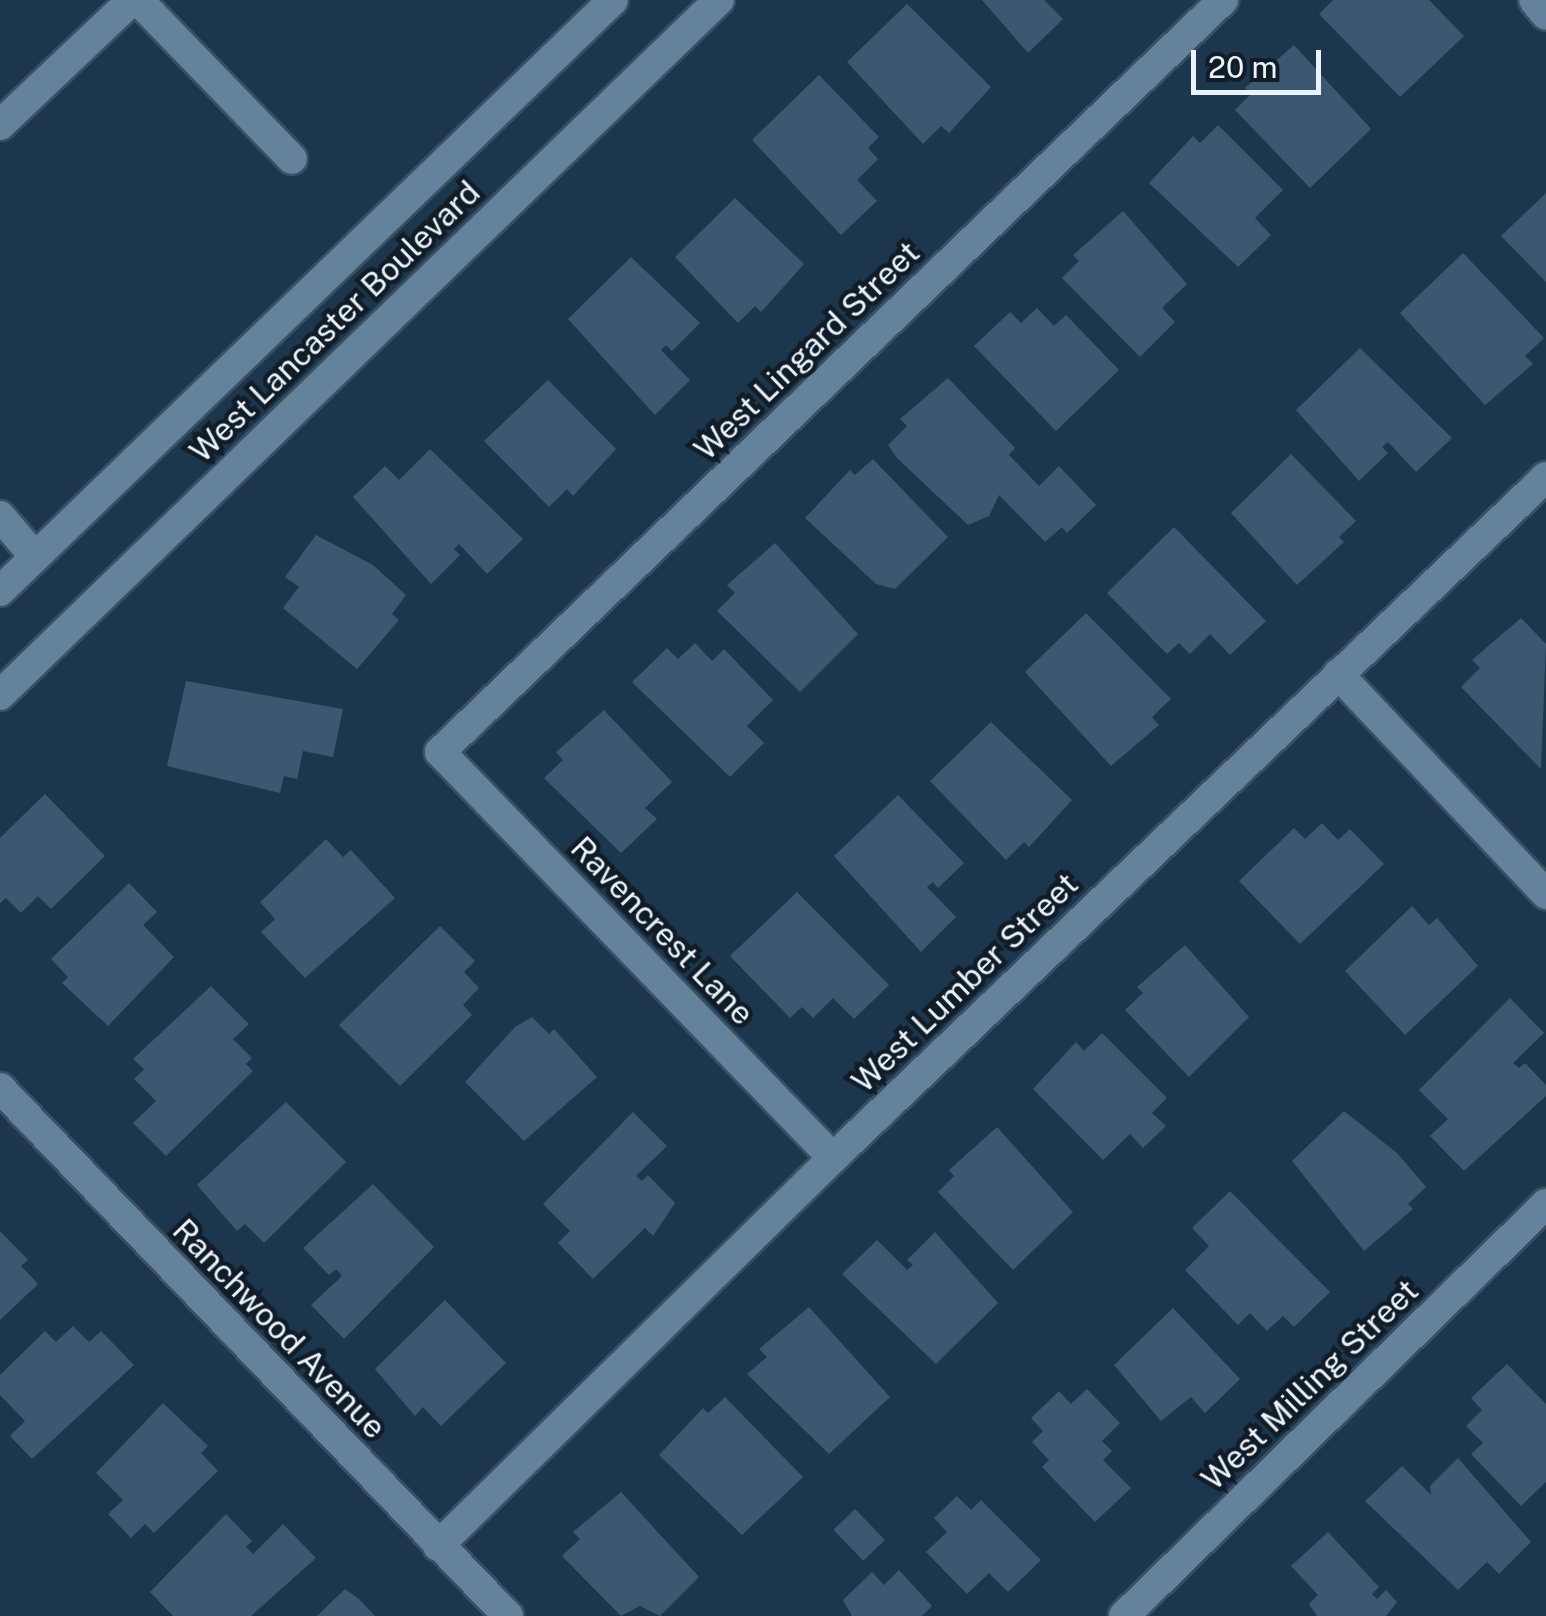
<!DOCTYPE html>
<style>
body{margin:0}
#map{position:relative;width:1546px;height:1616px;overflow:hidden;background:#1b364d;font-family:"Public Sans",sans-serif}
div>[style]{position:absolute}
.building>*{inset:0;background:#3c5871;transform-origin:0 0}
.roads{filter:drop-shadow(2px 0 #3a5062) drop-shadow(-2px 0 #3a5062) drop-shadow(0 2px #3a5062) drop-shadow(0 -2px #3a5062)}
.minor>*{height:30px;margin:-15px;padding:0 15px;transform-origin:15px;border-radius:15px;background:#64829c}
span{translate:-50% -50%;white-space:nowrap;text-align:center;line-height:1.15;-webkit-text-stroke:9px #111c27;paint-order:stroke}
.street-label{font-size:32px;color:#eaf3fc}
.scale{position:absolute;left:1191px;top:50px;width:130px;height:45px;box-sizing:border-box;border:5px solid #eaf3fc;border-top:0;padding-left:12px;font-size:30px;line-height:35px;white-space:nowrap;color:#eaf3fc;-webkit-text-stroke:8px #111c27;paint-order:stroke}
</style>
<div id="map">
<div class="building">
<div style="clip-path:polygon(982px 0,1044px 0,1063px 19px,1028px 53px)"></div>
<div style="clip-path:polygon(1333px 0,1429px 0,1464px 36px,1400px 97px,1319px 14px)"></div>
<div style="clip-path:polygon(907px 4px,991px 87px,949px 133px,941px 126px,923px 144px,847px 62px)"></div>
<div style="clip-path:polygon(1294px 45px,1371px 129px,1310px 188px,1235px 110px,1251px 94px,1245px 88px)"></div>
<div style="clip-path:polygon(819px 75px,879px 137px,868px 148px,878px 159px,857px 180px,877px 201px,841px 235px,752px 140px)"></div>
<div style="clip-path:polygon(1218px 125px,1283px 190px,1255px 218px,1271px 235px,1238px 267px,1149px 183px,1193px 136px,1200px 143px)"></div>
<div style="clip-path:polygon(1546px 193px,1546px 282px,1501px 236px)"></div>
<div style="clip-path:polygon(735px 198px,804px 264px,761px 312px,755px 306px,738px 323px,675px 257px)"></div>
<div style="clip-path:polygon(1123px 211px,1187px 284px,1162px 308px,1175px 322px,1140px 357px,1062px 278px,1079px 261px,1073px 255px)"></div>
<div style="clip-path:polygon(1463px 253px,1544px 338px,1525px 356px,1533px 364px,1485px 405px,1400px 313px)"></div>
<div style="clip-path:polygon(631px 257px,700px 323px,672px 351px,666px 345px,661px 350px,690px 380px,655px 415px,568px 319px)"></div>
<div style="clip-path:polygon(1037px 308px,1054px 326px,1066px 315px,1119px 370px,1056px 431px,974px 346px,1010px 312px,1021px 323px)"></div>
<div style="clip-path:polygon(1360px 348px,1452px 438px,1416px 472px,1388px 442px,1382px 447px,1388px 453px,1359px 481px,1296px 410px)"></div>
<div style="clip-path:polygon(948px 378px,1015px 448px,1009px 455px,1039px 486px,1059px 466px,1096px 505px,1067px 533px,1062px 527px,1045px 542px,999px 495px,989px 516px,968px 525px,897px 458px,888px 445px,907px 426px,900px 419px)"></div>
<div style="clip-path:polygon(548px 380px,616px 449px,573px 496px,567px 489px,549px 507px,484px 441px)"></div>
<div style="clip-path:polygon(430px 449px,523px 539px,487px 574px,459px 544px,454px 549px,460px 555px,431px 584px,353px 497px,385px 466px,399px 480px)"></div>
<div style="clip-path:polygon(1291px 454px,1356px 521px,1339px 537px,1344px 542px,1297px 585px,1231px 513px)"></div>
<div style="clip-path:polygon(873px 459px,948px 537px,895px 589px,876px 584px,805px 518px,850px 470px,855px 475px)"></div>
<div style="clip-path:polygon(1174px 527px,1266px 621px,1230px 655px,1210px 634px,1190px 654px,1179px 643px,1167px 654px,1107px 593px)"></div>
<div style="clip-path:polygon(316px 535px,373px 565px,406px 595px,392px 614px,399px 620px,357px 669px,283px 608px,299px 587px,285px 577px)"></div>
<div style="clip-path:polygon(775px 543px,858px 634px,800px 692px,717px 611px,735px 593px,727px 585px)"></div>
<div style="clip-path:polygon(1086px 613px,1171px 699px,1152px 717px,1159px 725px,1111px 766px,1025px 672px)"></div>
<div style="clip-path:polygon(1521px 618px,1546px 644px,1541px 769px,1461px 687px,1480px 668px,1472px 660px)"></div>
<div style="clip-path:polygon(695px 643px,712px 661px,724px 649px,773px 700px,747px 726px,764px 743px,730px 777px,632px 682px,667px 648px,678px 659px)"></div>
<div style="clip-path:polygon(186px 681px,343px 709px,333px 757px,303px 751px,297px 779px,284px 776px,280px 793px,167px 766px)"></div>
<div style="clip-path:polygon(604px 710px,672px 782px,645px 808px,657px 819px,621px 853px,544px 778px,563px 760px,556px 752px)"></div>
<div style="clip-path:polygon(991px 722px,1072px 800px,1029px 847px,1024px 842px,1006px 860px,930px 781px)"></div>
<div style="clip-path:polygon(45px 794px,105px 856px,51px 909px,38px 896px,21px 913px,6px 898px,0 903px,0 838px)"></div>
<div style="clip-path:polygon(898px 795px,964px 863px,938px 888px,933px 882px,927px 887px,956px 917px,921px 952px,834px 856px)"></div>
<div style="clip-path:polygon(1322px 823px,1338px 840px,1350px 829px,1384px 864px,1300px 944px,1239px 881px,1294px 828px,1305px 839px)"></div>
<div style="clip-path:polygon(326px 839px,343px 857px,351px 850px,395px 898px,305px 978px,261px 932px,275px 919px,260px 902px)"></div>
<div style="clip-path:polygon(129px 883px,157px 912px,143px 925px,174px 957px,108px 1026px,62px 983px,68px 977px,51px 959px)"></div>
<div style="clip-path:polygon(797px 892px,889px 985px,854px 1019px,833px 998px,813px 1018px,802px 1007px,790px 1018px,730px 956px)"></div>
<div style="clip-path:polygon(1412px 906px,1429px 925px,1437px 918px,1478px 966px,1405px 1035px,1345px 971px)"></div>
<div style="clip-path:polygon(440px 926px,475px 961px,464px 972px,479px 988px,463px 1005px,472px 1015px,400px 1086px,339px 1025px)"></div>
<div style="clip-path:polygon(1185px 945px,1249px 1017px,1189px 1077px,1125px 1010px,1143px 993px,1137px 987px)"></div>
<div style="clip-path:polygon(211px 986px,249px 1024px,233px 1039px,252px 1058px,246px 1064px,253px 1071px,166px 1156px,133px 1123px,156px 1101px,134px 1079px,144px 1069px,133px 1059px)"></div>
<div style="clip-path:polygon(1510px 998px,1544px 1033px,1513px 1063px,1519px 1068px,1525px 1063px,1546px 1085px,1546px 1096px,1464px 1171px,1430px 1136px,1448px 1119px,1419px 1090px)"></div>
<div style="clip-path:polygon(532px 1017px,549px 1034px,554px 1029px,597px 1077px,524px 1141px,465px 1082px,515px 1027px)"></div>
<div style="clip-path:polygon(1102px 1033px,1167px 1098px,1152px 1113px,1166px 1126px,1143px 1148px,1130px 1134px,1103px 1160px,1033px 1089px,1076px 1042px,1084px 1051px)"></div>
<div style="clip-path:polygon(286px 1102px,346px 1162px,264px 1243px,245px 1224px,237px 1231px,197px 1185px)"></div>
<div style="clip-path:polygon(1344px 1111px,1397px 1153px,1426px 1187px,1408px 1204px,1413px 1209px,1364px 1251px,1292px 1161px)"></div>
<div style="clip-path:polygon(633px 1112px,667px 1146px,636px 1176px,642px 1181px,648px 1175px,675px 1203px,653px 1236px,645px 1228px,593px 1279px,558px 1243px,570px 1231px,543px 1204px)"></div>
<div style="clip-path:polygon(997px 1127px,1073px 1212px,1013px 1270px,938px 1192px,954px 1176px,949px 1170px)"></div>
<div style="clip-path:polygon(373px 1184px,434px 1247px,344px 1339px,311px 1305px,342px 1276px,336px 1269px,329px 1275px,303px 1248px)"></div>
<div style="clip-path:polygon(1230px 1191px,1330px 1292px,1294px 1327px,1283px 1316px,1267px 1331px,1250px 1313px,1238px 1325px,1185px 1270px,1209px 1246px,1192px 1228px)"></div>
<div style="clip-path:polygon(0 1231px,28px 1260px,21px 1266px,38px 1284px,0 1320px)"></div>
<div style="clip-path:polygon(935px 1232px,998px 1303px,936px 1364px,842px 1274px,877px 1240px,907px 1270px,913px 1265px,907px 1260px)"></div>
<div style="clip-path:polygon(445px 1300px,506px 1363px,441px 1426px,423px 1407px,415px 1416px,375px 1369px)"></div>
<div style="clip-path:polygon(809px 1307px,890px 1397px,829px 1454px,747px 1374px,767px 1357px,759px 1349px)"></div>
<div style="clip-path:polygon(1173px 1308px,1240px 1379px,1205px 1413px,1191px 1397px,1161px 1421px,1114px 1365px)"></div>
<div style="clip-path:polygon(73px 1326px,89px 1342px,101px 1331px,134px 1365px,32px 1459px,10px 1436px,25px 1421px,0 1395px,0 1375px,45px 1331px,56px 1342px)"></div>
<div style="clip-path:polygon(1507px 1364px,1546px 1404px,1546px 1482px,1521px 1506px,1471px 1454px,1483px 1443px,1466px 1426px,1482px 1410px,1471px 1398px)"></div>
<div style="clip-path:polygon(1087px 1389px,1120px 1423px,1102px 1441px,1112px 1451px,1103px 1460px,1131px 1488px,1095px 1522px,1042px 1467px,1049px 1460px,1032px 1442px,1043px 1431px,1031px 1418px,1059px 1391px,1071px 1404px)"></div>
<div style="clip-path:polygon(725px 1397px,803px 1477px,742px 1535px,659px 1455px,703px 1408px,708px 1413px)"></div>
<div style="clip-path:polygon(163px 1403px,208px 1446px,201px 1453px,218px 1471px,154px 1533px,145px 1524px,131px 1538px,108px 1514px,123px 1500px,96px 1473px)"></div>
<div style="clip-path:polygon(1458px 1458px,1531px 1542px,1499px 1574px,1487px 1562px,1458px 1590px,1365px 1501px,1402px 1466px,1431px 1495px,1430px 1486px)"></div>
<div style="clip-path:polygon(621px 1492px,699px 1577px,660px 1616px,640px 1606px,621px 1616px,562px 1556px,580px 1539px,573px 1532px)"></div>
<div style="clip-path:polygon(957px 1496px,971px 1510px,981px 1500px,1041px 1560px,1008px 1592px,989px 1573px,967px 1594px,926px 1552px,947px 1532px,934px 1518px)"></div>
<div style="left:855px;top:1509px;width:43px;height:30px;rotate:46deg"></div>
<div style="clip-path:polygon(226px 1514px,252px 1541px,246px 1547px,253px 1554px,283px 1524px,316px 1558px,251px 1616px,173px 1616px,150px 1592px)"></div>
<div style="clip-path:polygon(1328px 1532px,1379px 1587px,1372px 1594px,1377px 1599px,1386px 1590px,1397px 1602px,1386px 1616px,1317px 1616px,1309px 1604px,1318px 1595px,1291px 1566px)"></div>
<div style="clip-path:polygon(899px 1570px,932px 1606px,922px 1616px,852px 1616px,843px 1600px,872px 1572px,884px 1585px)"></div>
<div style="clip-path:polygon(345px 1589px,359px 1599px,375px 1616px,317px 1616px)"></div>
</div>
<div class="roads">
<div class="minor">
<div style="left:138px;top:0;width:221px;rotate:45.9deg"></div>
<div style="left:1534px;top:0;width:19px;rotate:51deg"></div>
<div style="left:0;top:125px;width:182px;rotate:-43.4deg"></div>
<div style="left:0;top:516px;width:54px;rotate:49.5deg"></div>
<div style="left:0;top:591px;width:851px;rotate:-43.95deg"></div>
<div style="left:1338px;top:674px;width:303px;rotate:46.6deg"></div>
<div style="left:0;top:695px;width:1000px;rotate:-44.03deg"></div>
<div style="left:0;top:1088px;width:733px;rotate:46.11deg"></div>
<div style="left:833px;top:1158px;width:565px;rotate:-134.07deg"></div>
<div style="left:440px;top:752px;width:1086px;rotate:-43.84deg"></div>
<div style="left:438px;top:1546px;width:554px;rotate:-44.49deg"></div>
<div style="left:833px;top:1158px;width:986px;rotate:-43.68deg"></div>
<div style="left:1124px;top:1616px;width:590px;rotate:-44.31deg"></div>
</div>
</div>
<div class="street-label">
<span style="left:335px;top:322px;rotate:-44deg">West Lancaster Boulevard</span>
<span style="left:807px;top:351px;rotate:-44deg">West Lingard Street</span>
<span style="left:662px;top:931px;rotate:46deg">Ravencrest Lane</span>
<span style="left:965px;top:983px;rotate:-44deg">West Lumber Street</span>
<span style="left:279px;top:1329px;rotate:46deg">Ranchwood Avenue</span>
<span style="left:1310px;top:1385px;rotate:-44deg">West Milling Street</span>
</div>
<div class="scale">20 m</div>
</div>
